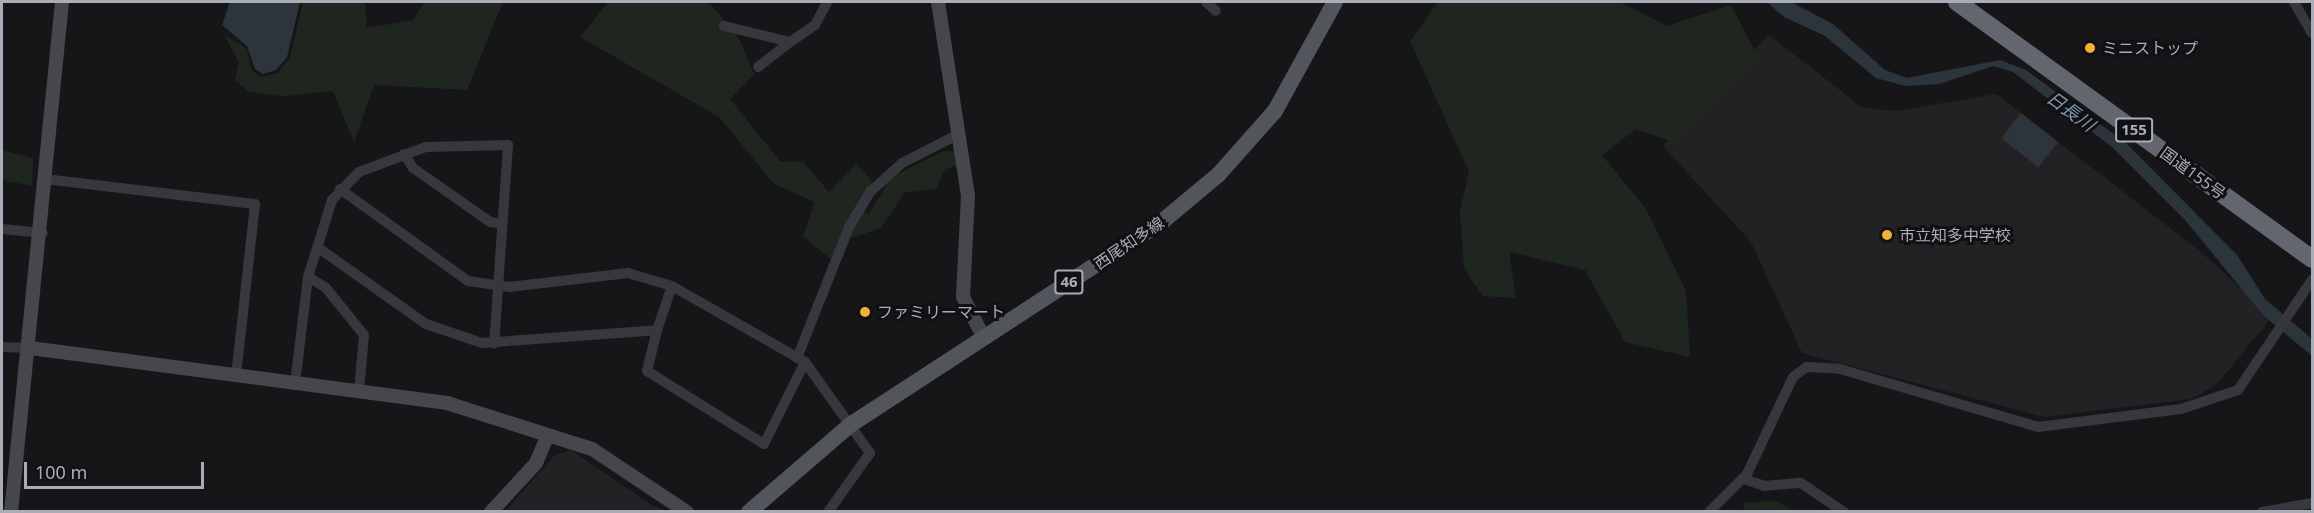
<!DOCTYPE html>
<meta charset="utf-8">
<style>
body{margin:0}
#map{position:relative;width:2314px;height:513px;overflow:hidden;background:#161618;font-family:"Noto Sans","Noto Sans JP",sans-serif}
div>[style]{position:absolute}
.built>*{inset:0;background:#222225}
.green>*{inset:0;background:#1e261f}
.water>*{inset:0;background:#2c353c;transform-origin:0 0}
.street>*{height:10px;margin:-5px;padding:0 5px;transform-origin:5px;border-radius:5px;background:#37383d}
.secondary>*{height:14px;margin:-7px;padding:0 7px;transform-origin:7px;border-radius:7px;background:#45474d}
.primary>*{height:16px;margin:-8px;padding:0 8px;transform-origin:8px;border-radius:8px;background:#53555c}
.highway>*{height:18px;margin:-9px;padding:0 9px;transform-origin:9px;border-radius:9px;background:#63666e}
.dots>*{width:16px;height:16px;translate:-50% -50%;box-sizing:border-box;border:3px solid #111113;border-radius:50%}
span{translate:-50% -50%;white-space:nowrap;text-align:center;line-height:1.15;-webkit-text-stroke:6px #111113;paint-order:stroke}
.shield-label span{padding:2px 4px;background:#111113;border:2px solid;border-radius:4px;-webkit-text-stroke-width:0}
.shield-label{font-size:15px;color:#a8adb8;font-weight:700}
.poi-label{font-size:16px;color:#a8adb8}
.left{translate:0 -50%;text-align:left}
.street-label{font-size:16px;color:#a8adb8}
.water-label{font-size:18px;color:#7f9bb3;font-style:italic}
.frame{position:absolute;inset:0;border:3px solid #a8adb8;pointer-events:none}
.scale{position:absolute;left:24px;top:462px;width:180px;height:27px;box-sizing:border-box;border:3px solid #a8adb8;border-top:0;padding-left:8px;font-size:18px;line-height:21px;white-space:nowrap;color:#a8adb8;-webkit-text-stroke:4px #111113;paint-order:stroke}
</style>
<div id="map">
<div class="built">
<div style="clip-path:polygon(1769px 35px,1863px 108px,1896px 111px,1996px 94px,2200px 251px,2272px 317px,2217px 384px,2192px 399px,2044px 417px,1802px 353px,1751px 242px,1663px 146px)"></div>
<div style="clip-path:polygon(571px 450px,650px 504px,666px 511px,505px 511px,555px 455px)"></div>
</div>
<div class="green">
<div style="clip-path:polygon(303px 2px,365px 2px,367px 28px,413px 20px,425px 2px,503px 2px,467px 90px,374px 85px,354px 142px,333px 91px,282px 96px,249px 92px,235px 80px,239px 63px,224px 34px,247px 49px,251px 69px,260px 77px,278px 73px,290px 57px)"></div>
<div style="clip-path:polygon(608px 2px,709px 2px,740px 40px,754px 75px,730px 99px,780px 161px,803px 162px,829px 192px,857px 164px,872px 181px,858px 209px,869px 214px,891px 177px,944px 151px,955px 151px,958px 165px,945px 169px,936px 189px,905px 192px,881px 228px,842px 241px,833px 261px,803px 236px,815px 202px,774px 184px,719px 117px,580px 37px)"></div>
<div style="clip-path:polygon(1438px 2px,1620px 2px,1667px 26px,1731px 5px,1759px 59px,1675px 143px,1636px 129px,1602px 155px,1646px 209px,1686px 291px,1690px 357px,1625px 342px,1585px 270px,1509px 252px,1516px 298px,1483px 296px,1464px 269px,1460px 211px,1469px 172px,1410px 41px)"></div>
<div style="clip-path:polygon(2px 150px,33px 158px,32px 186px,2px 180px)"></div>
<div style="clip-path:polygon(1775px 501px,1795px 511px,1744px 511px,1743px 503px)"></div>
</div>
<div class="water">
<div style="clip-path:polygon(230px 2px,300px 2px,287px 57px,276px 70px,263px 74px,255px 69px,247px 46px,222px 25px)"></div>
<div style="clip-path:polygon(1767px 2px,1791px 2px,1833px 24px,1885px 70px,1907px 78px,2000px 60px,2026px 70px,2126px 143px,2237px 255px,2265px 299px,2312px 339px,2312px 356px,2264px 316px,2185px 220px,2112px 147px,2013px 72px,1993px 66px,1939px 84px,1905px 86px,1876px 78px,1825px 36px,1784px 17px)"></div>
<div style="left:2021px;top:113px;width:47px;height:32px;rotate:38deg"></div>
</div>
<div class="street">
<div style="left:1206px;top:2px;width:13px;rotate:42deg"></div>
<div style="left:2294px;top:2px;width:36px;rotate:60deg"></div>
<div style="left:724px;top:26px;width:68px;rotate:13.6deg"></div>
<div style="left:790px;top:42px;width:30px;rotate:-34deg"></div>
<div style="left:815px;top:25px;width:26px;rotate:-62deg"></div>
<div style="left:758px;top:67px;width:41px;rotate:-38deg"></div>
<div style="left:404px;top:154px;width:17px;rotate:57deg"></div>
<div style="left:413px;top:168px;width:94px;rotate:35deg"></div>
<div style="left:490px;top:222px;width:12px;rotate:9deg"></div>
<div style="left:45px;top:179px;width:211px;rotate:6.8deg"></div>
<div style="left:255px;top:204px;width:174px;rotate:96.3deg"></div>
<div style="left:340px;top:189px;width:158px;rotate:35.7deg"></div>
<div style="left:468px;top:281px;width:41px;rotate:8.3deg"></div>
<div style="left:509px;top:287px;width:120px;rotate:-6.7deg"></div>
<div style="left:628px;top:273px;width:46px;rotate:16.5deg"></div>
<div style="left:672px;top:286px;width:153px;rotate:29.7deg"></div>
<div style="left:805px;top:362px;width:112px;rotate:54.5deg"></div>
<div style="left:870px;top:453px;width:72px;rotate:125.4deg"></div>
<div style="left:2px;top:229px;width:41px;rotate:5.6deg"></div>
<div style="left:320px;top:249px;width:130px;rotate:35.3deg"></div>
<div style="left:426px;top:324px;width:59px;rotate:18.7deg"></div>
<div style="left:482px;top:343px;width:175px;rotate:-4.2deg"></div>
<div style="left:657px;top:330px;width:42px;rotate:103.7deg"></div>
<div style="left:647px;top:371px;width:138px;rotate:32deg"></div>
<div style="left:764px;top:444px;width:92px;rotate:-63.4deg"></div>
<div style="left:308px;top:277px;width:21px;rotate:31deg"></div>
<div style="left:326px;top:288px;width:60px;rotate:51deg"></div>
<div style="left:364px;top:335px;width:56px;rotate:95.1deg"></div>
<div style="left:657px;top:330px;width:46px;rotate:-71.2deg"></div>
<div style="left:2px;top:347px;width:28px;rotate:2deg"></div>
<div style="left:797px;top:358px;width:141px;rotate:-68.3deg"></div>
<div style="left:849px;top:227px;width:41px;rotate:-59deg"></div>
<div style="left:870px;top:192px;width:43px;rotate:-42.2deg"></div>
<div style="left:902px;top:163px;width:64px;rotate:-27deg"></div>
<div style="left:295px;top:384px;width:108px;rotate:-83.1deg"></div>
<div style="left:308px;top:277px;width:81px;rotate:-72.7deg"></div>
<div style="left:332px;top:200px;width:39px;rotate:-46deg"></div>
<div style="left:359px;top:172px;width:72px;rotate:-20.5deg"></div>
<div style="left:426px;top:147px;width:82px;rotate:-1.4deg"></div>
<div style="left:508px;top:145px;width:199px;rotate:94deg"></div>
<div style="left:1744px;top:479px;width:21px;rotate:19deg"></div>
<div style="left:1764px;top:486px;width:37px;rotate:-5deg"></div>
<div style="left:1801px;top:483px;width:52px;rotate:34deg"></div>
<div style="left:1709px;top:512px;width:54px;rotate:-45deg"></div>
<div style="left:1747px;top:474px;width:107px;rotate:-64.6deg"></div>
<div style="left:1793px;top:377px;width:17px;rotate:-36deg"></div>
<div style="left:1807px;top:367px;width:33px;rotate:3deg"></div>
<div style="left:1840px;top:369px;width:206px;rotate:16.3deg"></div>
<div style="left:2038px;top:427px;width:144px;rotate:-7.2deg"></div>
<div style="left:2181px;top:409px;width:60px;rotate:-18.4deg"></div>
<div style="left:2238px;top:390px;width:133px;rotate:-56.1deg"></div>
<div style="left:2262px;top:512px;width:51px;rotate:-10.2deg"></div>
</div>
<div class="secondary">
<div style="left:938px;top:2px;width:195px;rotate:81.2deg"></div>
<div style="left:968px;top:195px;width:102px;rotate:92.8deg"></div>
<div style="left:963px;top:297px;width:46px;rotate:62.9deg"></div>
<div style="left:30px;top:348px;width:421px;rotate:7.5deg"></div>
<div style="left:447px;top:403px;width:152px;rotate:17.6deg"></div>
<div style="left:592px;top:449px;width:114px;rotate:33.6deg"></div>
<div style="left:11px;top:512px;width:513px;rotate:-84.29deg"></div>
<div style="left:491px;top:512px;width:67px;rotate:-47.4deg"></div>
<div style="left:536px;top:463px;width:30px;rotate:-67deg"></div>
</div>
<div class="primary">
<div style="left:749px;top:512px;width:133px;rotate:-40.7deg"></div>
<div style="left:850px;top:425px;width:375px;rotate:-33.1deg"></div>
<div style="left:1164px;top:220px;width:72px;rotate:-39.9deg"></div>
<div style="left:1219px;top:174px;width:84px;rotate:-48.4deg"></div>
<div style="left:1275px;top:111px;width:124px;rotate:-61.2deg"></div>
</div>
<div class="highway">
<div style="left:1957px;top:2px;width:438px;rotate:35.9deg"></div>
</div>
<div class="dots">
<div style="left:2090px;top:48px;background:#f2b134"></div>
<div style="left:1887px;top:235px;background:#f2b134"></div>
<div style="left:865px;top:312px;background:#f2b134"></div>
</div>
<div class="shield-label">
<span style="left:2134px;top:130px">155</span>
<span style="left:1069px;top:282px">46</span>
</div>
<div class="poi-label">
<span class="left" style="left:2102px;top:48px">ミニストップ</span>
<span class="left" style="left:1899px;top:235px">市立知多中学校</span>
<span class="left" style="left:877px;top:312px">ファミリーマート</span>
</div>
<div class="street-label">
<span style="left:2193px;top:173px;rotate:36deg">国道155号</span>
<span style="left:1129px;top:243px;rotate:-34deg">西尾知多線</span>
</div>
<div class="water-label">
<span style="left:2071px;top:111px;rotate:36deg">日長川</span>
</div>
<div class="frame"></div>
<div class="scale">100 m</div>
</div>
